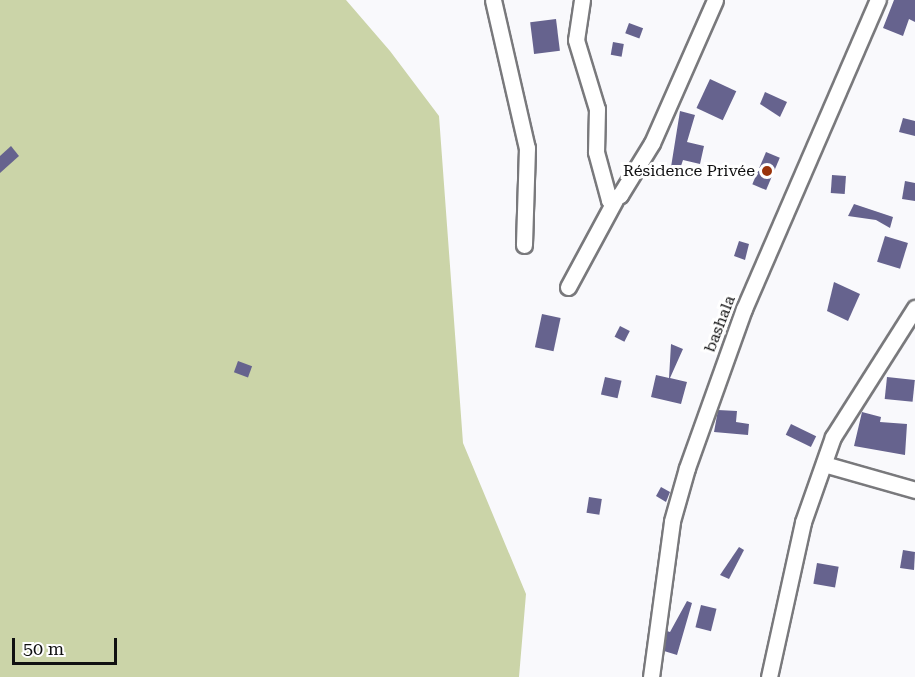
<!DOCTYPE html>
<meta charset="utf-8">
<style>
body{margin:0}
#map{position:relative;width:915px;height:677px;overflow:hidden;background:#f9f9fc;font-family:"Roboto Serif",serif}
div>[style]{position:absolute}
.green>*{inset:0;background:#cbd4a8}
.building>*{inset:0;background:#66638e;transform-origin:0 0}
.roads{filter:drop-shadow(2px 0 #79797c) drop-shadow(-2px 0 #79797c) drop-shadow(0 2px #79797c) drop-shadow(0 -2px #79797c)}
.minor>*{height:15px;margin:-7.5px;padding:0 7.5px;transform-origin:7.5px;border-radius:7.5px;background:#fff}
.dots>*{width:16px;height:16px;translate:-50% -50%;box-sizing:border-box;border:3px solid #fff;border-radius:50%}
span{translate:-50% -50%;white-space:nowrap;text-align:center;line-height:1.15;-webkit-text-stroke:6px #fff;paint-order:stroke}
.poi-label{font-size:16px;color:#101011}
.right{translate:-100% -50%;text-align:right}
.street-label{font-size:16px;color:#101011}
.scale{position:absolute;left:12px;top:638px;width:105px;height:27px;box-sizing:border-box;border:3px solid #101011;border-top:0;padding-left:8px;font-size:18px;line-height:21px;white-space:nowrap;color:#101011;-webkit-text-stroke:4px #fff;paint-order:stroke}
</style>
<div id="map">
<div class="green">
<div style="clip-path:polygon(0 0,346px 0,390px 51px,439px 116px,463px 443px,526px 594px,519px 677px,0 677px)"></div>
</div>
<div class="building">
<div style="clip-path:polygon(894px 0,915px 0,915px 22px,909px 19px,903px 36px,883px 28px)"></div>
<div style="left:556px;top:19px;width:32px;height:26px;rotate:83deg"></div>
<div style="left:629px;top:23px;width:15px;height:11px;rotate:20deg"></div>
<div style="left:613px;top:42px;width:11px;height:13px;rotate:10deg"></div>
<div style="left:710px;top:79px;width:29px;height:32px;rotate:25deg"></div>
<div style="clip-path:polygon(765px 92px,787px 102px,780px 117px,760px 104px)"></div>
<div style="clip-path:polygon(680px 111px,695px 115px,687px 142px,704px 146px,700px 164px,683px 160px,680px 169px,671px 167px)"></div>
<div style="clip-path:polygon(903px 118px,915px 121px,915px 136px,899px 132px)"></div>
<div style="clip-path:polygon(11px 146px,19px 156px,0 173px,0 156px)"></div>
<div style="left:766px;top:152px;width:15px;height:35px;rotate:23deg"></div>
<div style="left:832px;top:175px;width:14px;height:18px;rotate:4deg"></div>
<div style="clip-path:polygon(905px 181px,915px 183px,915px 201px,902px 199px)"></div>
<div style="clip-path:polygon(854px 204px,893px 217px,890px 228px,876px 220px,848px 216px)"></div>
<div style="left:885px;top:236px;width:24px;height:27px;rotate:17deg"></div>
<div style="clip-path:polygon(739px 241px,749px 244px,745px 260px,734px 256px)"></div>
<div style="clip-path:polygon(834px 282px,860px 294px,848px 321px,827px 311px)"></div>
<div style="left:542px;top:314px;width:19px;height:34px;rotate:12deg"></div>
<div style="left:620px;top:326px;width:11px;height:12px;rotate:27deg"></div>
<div style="clip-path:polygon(671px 344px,683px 349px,670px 378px,687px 382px,681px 404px,651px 397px,656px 375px,669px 378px)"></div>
<div style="left:238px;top:361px;width:15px;height:12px;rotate:20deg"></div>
<div style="left:605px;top:377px;width:17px;height:18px;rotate:13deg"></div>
<div style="left:887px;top:377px;width:28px;height:22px;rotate:6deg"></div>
<div style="clip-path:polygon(718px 410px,737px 411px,736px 422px,749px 424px,748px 435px,714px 432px)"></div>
<div style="clip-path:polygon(862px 412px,881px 417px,880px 422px,907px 424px,905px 455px,854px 446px)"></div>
<div style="left:791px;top:424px;width:28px;height:12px;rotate:26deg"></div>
<div style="clip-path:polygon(661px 487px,670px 492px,666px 502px,656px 496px)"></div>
<div style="left:589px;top:497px;width:13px;height:16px;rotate:9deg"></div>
<div style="clip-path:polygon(739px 547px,744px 550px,729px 579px,720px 575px)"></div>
<div style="clip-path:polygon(903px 550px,915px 552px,914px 570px,900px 568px)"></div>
<div style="left:817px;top:563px;width:22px;height:21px;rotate:10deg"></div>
<div style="clip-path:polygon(687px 601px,692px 603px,677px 655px,664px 651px,667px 631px,670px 632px)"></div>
<div style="left:701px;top:605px;width:16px;height:23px;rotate:14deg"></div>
</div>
<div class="roads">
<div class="minor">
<div style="left:493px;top:0;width:152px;rotate:77.1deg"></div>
<div style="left:527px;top:148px;width:97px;rotate:91.8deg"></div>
<div style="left:582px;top:0;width:40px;rotate:98.5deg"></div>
<div style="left:576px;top:40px;width:72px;rotate:73.1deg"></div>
<div style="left:597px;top:109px;width:43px;rotate:91.3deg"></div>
<div style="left:596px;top:152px;width:50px;rotate:74.8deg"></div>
<div style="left:609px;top:200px;width:12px;rotate:-24deg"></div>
<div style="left:620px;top:195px;width:61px;rotate:-58.4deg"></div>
<div style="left:652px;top:143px;width:156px;rotate:-66.2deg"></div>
<div style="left:568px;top:287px;width:99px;rotate:-61.6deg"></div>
<div style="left:824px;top:464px;width:95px;rotate:15.9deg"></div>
<div style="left:651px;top:677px;width:157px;rotate:-82.3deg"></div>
<div style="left:672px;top:521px;width:55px;rotate:-74.2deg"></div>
<div style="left:687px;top:468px;width:169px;rotate:-70.3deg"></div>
<div style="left:744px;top:309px;width:337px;rotate:-66.6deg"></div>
<div style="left:769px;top:677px;width:159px;rotate:-77.6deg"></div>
<div style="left:803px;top:522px;width:90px;rotate:-70.6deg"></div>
<div style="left:833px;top:437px;width:153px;rotate:-57.6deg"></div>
</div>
</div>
<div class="dots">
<div style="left:767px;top:171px;background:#99330b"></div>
</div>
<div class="poi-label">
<span class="right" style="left:755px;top:171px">Résidence Privée</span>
</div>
<div class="street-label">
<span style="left:720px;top:324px;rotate:-69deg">bashala</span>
</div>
<div class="scale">50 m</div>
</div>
